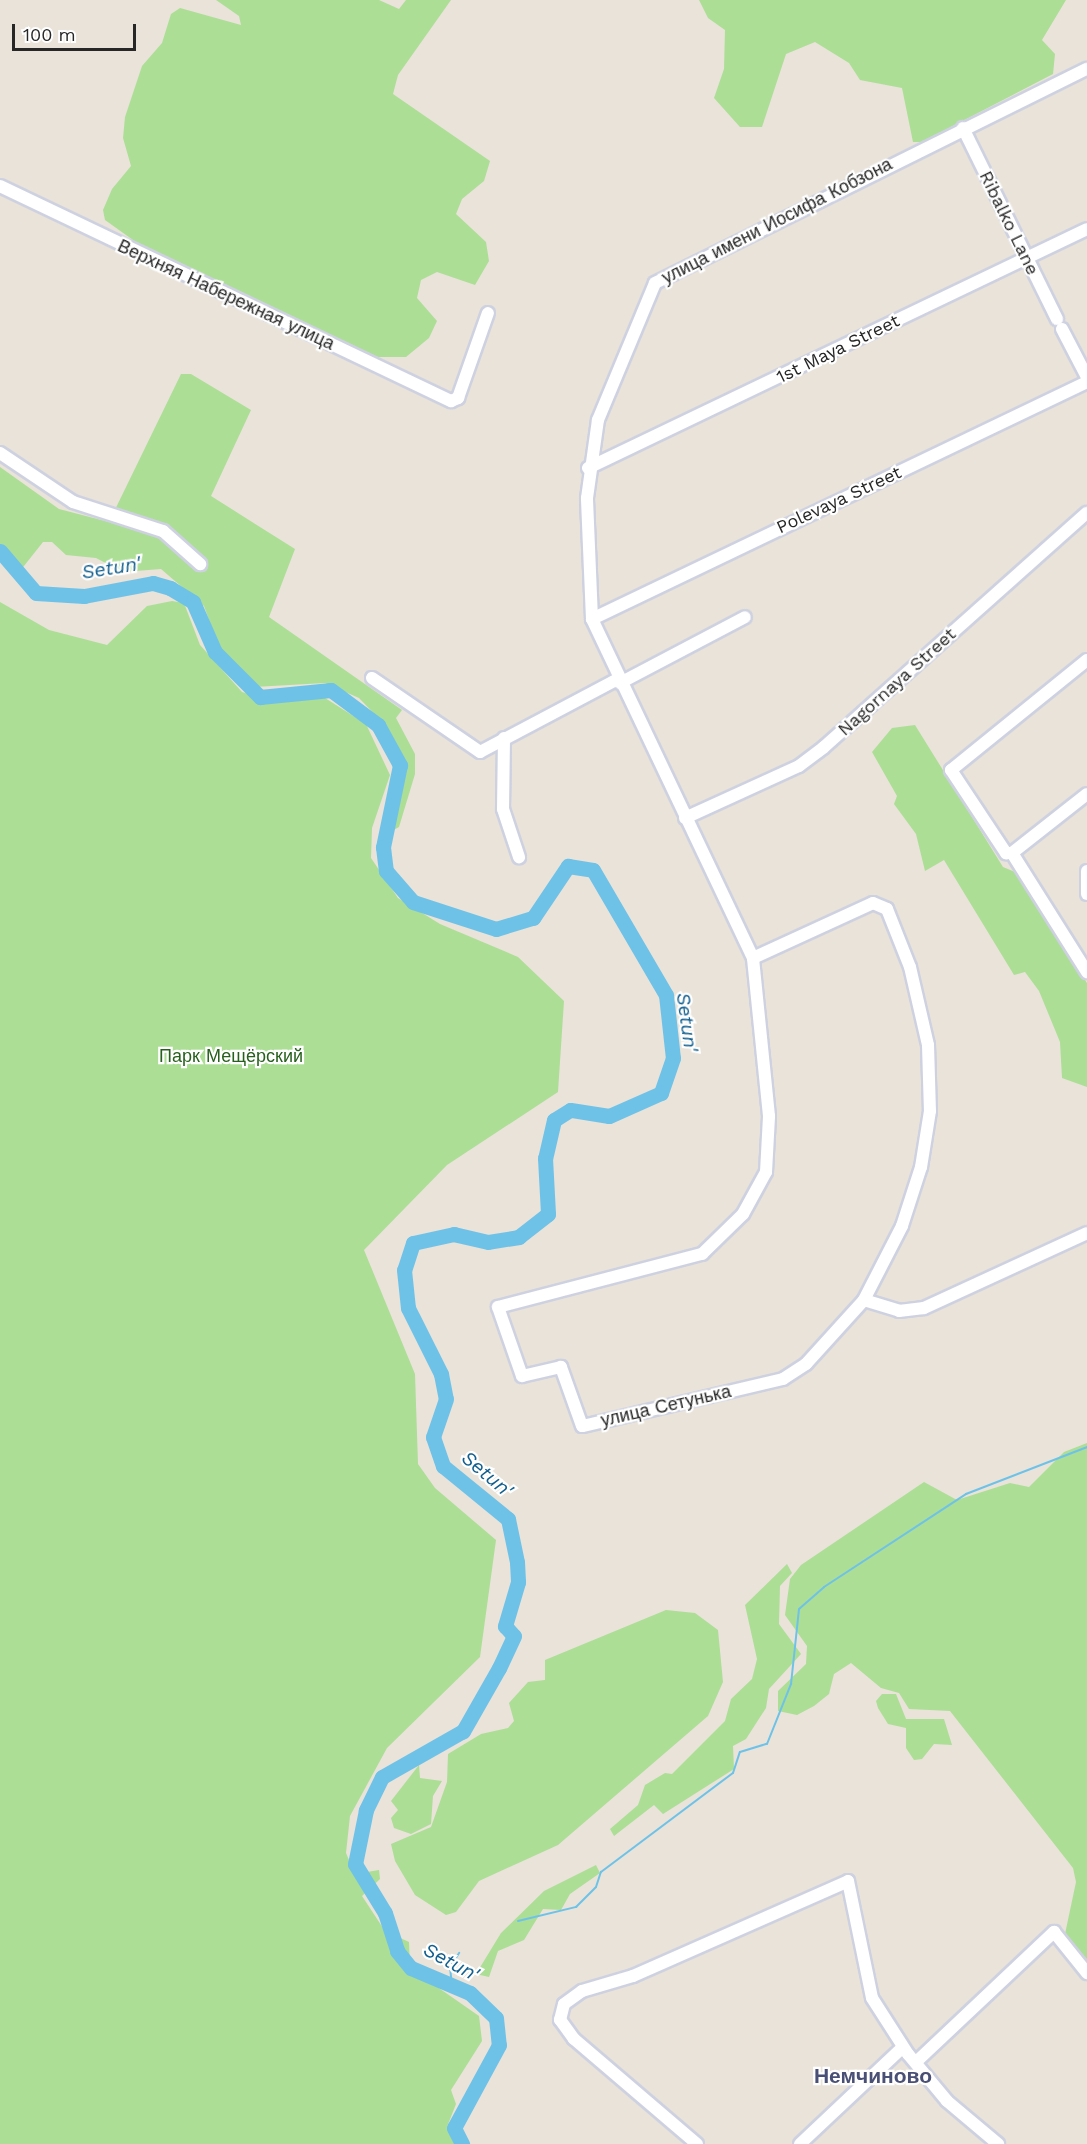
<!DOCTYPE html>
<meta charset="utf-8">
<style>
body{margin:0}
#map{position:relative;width:1087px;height:2144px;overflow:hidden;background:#e9e3d9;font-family:"Work Sans",sans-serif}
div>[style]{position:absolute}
.green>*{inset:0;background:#acde96}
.stream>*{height:2px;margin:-1px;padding:0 1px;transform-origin:1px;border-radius:1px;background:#6ec2e8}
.river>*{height:15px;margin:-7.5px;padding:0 7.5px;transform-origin:7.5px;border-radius:7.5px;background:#6ec2e8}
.roads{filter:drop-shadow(2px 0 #ced1e0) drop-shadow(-2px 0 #ced1e0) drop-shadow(0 2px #ced1e0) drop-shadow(0 -2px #ced1e0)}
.minor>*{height:12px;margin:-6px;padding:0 6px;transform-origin:6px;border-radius:6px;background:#fff}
span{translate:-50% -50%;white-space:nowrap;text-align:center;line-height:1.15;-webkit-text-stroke:4.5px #fff;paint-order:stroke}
.street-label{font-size:18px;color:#272727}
.park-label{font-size:18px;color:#275f1c}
.water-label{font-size:20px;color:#125f8f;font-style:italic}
.quarter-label{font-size:21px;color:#4a5075;font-weight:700}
.scale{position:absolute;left:12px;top:24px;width:124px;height:27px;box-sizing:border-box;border:3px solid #272727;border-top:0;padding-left:8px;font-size:18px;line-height:21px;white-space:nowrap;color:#272727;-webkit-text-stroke:4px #fff;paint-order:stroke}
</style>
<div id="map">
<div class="green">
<div style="clip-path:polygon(216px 0,379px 0,399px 9px,406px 0,451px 0,398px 75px,393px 94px,490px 161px,484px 181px,462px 199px,456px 214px,486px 242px,489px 261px,475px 285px,437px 272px,421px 280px,417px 298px,437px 321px,429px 338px,406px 357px,368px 357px,140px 245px,105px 220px,103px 210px,112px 189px,131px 166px,123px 138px,125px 117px,142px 66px,162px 43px,171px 14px,180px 8px,241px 25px,239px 16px)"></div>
<div style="clip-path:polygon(699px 0,1066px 0,1042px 40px,1055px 54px,1053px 74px,922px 142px,913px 142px,902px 88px,860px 80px,849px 63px,815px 42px,786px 54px,762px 127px,740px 127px,714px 98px,724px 69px,725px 30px,708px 18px)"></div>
<div style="clip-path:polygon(181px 374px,191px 374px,251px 410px,211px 496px,295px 549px,269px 617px,402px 710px,396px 718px,415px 754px,415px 774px,399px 827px,390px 832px,403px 767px,386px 726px,359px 698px,325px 683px,252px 687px,224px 661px,204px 606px,161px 569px,123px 572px,96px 558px,66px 555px,52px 542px,43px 542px,20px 571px,0 547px,0 467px,59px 509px,109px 522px)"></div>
<div style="clip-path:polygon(172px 601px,184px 603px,200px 645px,242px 692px,273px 702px,325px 698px,366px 724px,390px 775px,372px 828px,371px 858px,398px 898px,440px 924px,518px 957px,564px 1001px,558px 1092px,447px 1165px,364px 1250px,415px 1374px,418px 1464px,435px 1488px,496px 1540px,480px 1657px,387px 1748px,350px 1816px,346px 1853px,355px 1874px,379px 1870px,380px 1879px,362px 1896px,385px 1931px,409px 1942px,410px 1968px,479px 2016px,482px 2041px,451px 2090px,456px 2104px,447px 2127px,455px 2144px,0 2144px,0 602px,49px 630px,107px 645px,147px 606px)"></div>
<div style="clip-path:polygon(915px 725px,1003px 867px,1015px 872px,1087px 983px,1087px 1087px,1062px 1078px,1060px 1042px,1039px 991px,1025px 972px,1014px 975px,944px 860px,925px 871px,916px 834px,894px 804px,897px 796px,872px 752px,892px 728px)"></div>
<div style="clip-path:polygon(1087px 1443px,1087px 1965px,1065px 1934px,1076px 1882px,1073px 1868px,950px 1711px,909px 1709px,899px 1693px,881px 1688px,851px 1663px,834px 1674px,829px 1694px,814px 1706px,797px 1715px,778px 1711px,778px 1691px,806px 1664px,807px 1646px,785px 1615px,790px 1579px,801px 1565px,924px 1482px,957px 1500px,1010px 1483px,1029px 1487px,1064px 1452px)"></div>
<div style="clip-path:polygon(787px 1564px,792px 1573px,780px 1586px,779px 1624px,801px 1654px,769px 1689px,766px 1708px,746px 1739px,733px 1746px,734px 1769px,663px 1814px,654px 1805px,614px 1836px,610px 1829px,638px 1805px,645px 1785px,665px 1773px,672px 1774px,725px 1721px,731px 1699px,752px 1679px,757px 1659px,745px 1605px)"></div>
<div style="clip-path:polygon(666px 1610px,695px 1613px,718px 1630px,723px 1682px,708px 1716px,558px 1845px,479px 1881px,456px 1912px,446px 1915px,415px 1895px,395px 1861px,391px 1844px,431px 1827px,447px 1782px,448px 1754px,481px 1734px,508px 1728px,514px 1721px,509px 1703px,528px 1682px,545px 1680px,545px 1660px)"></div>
<div style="clip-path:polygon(882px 1694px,896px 1694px,906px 1719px,944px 1719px,952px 1745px,934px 1744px,922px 1759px,914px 1760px,906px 1748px,906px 1728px,888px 1724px,878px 1708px,876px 1701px)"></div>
<div style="clip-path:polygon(419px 1765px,420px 1778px,442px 1781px,433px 1796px,431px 1824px,411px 1834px,394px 1828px,391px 1818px,398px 1810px,391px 1801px)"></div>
<div style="clip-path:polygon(596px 1865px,600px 1873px,570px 1894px,561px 1910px,543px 1909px,524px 1940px,498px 1951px,489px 1977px,476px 1974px,501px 1933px,544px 1891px)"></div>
</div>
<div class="stream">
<div style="left:518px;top:1921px;width:60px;rotate:-13.6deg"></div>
<div style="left:576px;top:1907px;width:28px;rotate:-45deg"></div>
<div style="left:596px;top:1887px;width:16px;rotate:-72deg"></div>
<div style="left:601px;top:1872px;width:165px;rotate:-36.9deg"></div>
<div style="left:733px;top:1773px;width:22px;rotate:-72deg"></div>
<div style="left:740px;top:1752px;width:28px;rotate:-17deg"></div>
<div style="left:767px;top:1744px;width:65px;rotate:-68.2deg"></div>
<div style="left:791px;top:1684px;width:75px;rotate:-83.9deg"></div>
<div style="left:799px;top:1609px;width:33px;rotate:-41deg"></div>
<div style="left:824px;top:1587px;width:170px;rotate:-33.2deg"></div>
<div style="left:966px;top:1494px;width:130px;rotate:-21.2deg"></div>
<div style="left:452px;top:1986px;width:19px;rotate:-96deg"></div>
<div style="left:450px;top:1967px;width:17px;rotate:-57deg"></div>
</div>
<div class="river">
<div style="left:0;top:551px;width:55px;rotate:49.4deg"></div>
<div style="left:36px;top:593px;width:48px;rotate:3.6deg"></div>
<div style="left:84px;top:596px;width:70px;rotate:-10.7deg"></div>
<div style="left:153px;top:583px;width:18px;rotate:16deg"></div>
<div style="left:170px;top:588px;width:27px;rotate:31deg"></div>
<div style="left:193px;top:602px;width:55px;rotate:66.3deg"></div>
<div style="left:215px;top:652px;width:64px;rotate:45deg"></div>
<div style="left:260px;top:697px;width:71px;rotate:-5.6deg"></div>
<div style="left:331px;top:690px;width:59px;rotate:36.7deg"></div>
<div style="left:378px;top:725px;width:46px;rotate:61.2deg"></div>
<div style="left:400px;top:765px;width:84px;rotate:101.7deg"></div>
<div style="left:383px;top:847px;width:24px;rotate:83deg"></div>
<div style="left:386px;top:871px;width:41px;rotate:48.9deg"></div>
<div style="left:413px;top:902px;width:87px;rotate:18deg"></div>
<div style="left:496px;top:929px;width:39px;rotate:-17deg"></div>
<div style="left:533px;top:918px;width:63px;rotate:-56.1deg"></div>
<div style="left:568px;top:866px;width:25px;rotate:9deg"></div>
<div style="left:593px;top:870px;width:145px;rotate:59.7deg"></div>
<div style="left:666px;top:995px;width:63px;rotate:83.7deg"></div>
<div style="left:673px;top:1058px;width:37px;rotate:109deg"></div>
<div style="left:661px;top:1093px;width:57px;rotate:156.1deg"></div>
<div style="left:609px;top:1116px;width:39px;rotate:-171deg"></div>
<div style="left:570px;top:1110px;width:19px;rotate:148deg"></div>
<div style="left:554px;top:1120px;width:39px;rotate:103deg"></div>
<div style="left:545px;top:1158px;width:56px;rotate:86.9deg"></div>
<div style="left:548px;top:1214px;width:37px;rotate:142deg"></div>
<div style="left:519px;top:1237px;width:31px;rotate:171deg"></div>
<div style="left:488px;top:1242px;width:35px;rotate:-167deg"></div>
<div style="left:454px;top:1234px;width:42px;rotate:167.6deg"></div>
<div style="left:413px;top:1243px;width:28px;rotate:108deg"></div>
<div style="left:404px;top:1270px;width:38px;rotate:84deg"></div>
<div style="left:408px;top:1308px;width:74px;rotate:63.4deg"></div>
<div style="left:441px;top:1374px;width:25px;rotate:79deg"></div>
<div style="left:446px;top:1399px;width:40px;rotate:108.9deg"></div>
<div style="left:433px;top:1437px;width:31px;rotate:71deg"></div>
<div style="left:443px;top:1466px;width:84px;rotate:39.2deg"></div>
<div style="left:508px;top:1519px;width:44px;rotate:78.2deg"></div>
<div style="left:517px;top:1562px;width:20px;rotate:87deg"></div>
<div style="left:518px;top:1582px;width:46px;rotate:106.5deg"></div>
<div style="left:505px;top:1626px;width:13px;rotate:48deg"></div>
<div style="left:514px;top:1636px;width:35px;rotate:115deg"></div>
<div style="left:499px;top:1668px;width:73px;rotate:119.7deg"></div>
<div style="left:463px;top:1731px;width:93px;rotate:150.4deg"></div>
<div style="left:382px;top:1777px;width:37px;rotate:116deg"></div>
<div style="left:366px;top:1810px;width:55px;rotate:101.5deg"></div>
<div style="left:355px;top:1864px;width:57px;rotate:58.5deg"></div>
<div style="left:385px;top:1913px;width:40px;rotate:72deg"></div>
<div style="left:397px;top:1951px;width:22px;rotate:51deg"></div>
<div style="left:411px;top:1968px;width:64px;rotate:23deg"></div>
<div style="left:470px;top:1993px;width:36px;rotate:44deg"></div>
<div style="left:496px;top:2018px;width:27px;rotate:84deg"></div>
<div style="left:499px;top:2045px;width:94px;rotate:118.5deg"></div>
<div style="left:454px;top:2128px;width:18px;rotate:63deg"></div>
</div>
<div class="roads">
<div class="minor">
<div style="left:963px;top:128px;width:213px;rotate:63.8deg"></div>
<div style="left:0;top:186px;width:500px;rotate:25.5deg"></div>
<div style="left:451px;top:401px;width:8px;rotate:-23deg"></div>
<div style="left:458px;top:398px;width:90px;rotate:-70.6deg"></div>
<div style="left:1062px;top:329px;width:54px;rotate:62.5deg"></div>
<div style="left:0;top:453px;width:88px;rotate:33.9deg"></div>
<div style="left:73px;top:502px;width:95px;rotate:17.9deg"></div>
<div style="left:163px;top:531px;width:50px;rotate:41.7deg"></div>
<div style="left:588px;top:468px;width:553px;rotate:-25.59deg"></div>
<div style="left:592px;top:619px;width:549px;rotate:-25.58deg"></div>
<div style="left:1087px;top:660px;width:175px;rotate:141deg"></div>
<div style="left:951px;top:770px;width:100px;rotate:56.5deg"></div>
<div style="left:1006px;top:853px;width:6px"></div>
<div style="left:1012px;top:853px;width:141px;rotate:57.8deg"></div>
<div style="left:372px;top:678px;width:131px;rotate:34.4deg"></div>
<div style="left:480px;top:752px;width:156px;rotate:-27.9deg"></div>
<div style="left:620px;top:683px;width:141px;rotate:-27.8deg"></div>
<div style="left:504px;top:738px;width:71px;rotate:90.8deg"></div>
<div style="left:503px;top:809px;width:51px;rotate:71.6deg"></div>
<div style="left:685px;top:818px;width:125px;rotate:-24.5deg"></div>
<div style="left:799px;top:766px;width:31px;rotate:-37deg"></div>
<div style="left:824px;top:747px;width:352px;rotate:-41.7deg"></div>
<div style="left:1012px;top:853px;width:95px;rotate:-38.2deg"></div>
<div style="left:1087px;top:871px;width:23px;rotate:90deg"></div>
<div style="left:753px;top:958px;width:132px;rotate:-24.6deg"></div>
<div style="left:873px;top:903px;width:15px;rotate:23deg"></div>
<div style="left:887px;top:909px;width:62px;rotate:68.4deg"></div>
<div style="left:910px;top:967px;width:80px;rotate:77deg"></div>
<div style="left:928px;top:1045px;width:66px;rotate:88.3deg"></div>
<div style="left:930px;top:1111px;width:57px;rotate:99.1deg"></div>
<div style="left:921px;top:1167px;width:62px;rotate:107.9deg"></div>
<div style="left:902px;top:1226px;width:83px;rotate:117.2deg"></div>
<div style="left:864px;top:1300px;width:86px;rotate:132.2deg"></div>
<div style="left:806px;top:1364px;width:27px;rotate:147deg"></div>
<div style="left:783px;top:1379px;width:206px;rotate:166.8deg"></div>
<div style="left:582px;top:1426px;width:63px;rotate:-109.6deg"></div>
<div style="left:561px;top:1367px;width:40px;rotate:167deg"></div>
<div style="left:522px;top:1376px;width:73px;rotate:-109.2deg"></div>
<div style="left:498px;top:1307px;width:211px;rotate:-14.6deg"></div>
<div style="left:702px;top:1254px;width:57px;rotate:-44.3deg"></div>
<div style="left:743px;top:1214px;width:48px;rotate:-61.3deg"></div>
<div style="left:766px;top:1172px;width:56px;rotate:-86.9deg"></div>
<div style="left:769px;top:1116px;width:159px;rotate:-95.8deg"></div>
<div style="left:753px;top:958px;width:375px;rotate:-115.4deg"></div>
<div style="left:592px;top:619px;width:121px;rotate:-92.4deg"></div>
<div style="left:587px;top:498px;width:79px;rotate:-82deg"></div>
<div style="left:598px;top:420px;width:148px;rotate:-67.4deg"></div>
<div style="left:655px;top:283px;width:482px;rotate:-26.4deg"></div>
<div style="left:864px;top:1300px;width:37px;rotate:17deg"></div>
<div style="left:899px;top:1311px;width:25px;rotate:-7deg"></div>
<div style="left:924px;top:1308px;width:179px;rotate:-24.7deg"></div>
<div style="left:916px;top:2062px;width:190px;rotate:-43.3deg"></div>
<div style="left:1054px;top:1932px;width:53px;rotate:51.2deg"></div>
<div style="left:697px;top:2144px;width:162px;rotate:-139.5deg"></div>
<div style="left:574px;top:2039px;width:24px;rotate:-126deg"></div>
<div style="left:560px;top:2020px;width:16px;rotate:-76deg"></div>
<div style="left:564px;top:2004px;width:22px;rotate:-36deg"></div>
<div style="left:582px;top:1991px;width:53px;rotate:-16.4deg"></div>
<div style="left:633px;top:1976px;width:235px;rotate:-23.8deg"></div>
<div style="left:848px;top:1881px;width:119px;rotate:78.4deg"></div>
<div style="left:872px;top:1998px;width:67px;rotate:57.3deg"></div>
<div style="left:908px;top:2054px;width:61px;rotate:50.3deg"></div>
<div style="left:947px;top:2101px;width:67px;rotate:40.1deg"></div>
<div style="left:800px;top:2144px;width:141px;rotate:-43.3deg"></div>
</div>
</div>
<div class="street-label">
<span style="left:777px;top:221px;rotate:-27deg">улица имени Иосифа Кобзона</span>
<span style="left:1009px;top:223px;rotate:64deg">Ribalko Lane</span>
<span style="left:226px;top:295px;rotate:25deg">Верхняя Набережная улица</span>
<span style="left:838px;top:349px;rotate:-26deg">1st Maya Street</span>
<span style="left:839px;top:500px;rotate:-25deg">Polevaya Street</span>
<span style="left:897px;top:682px;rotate:-42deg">Nagornaya Street</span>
<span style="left:666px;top:1406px;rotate:-13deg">улица Сетунька</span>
</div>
<div class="park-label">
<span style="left:231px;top:1056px">Парк Мещёрский</span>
</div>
<div class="water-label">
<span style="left:111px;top:568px;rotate:-9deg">Setun'</span>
<span style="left:687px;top:1022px;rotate:82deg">Setun'</span>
<span style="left:487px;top:1474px;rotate:40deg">Setun'</span>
<span style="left:451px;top:1962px;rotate:28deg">Setun'</span>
</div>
<div class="quarter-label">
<span style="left:873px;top:2076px">Немчиново</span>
</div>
<div class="scale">100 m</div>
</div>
